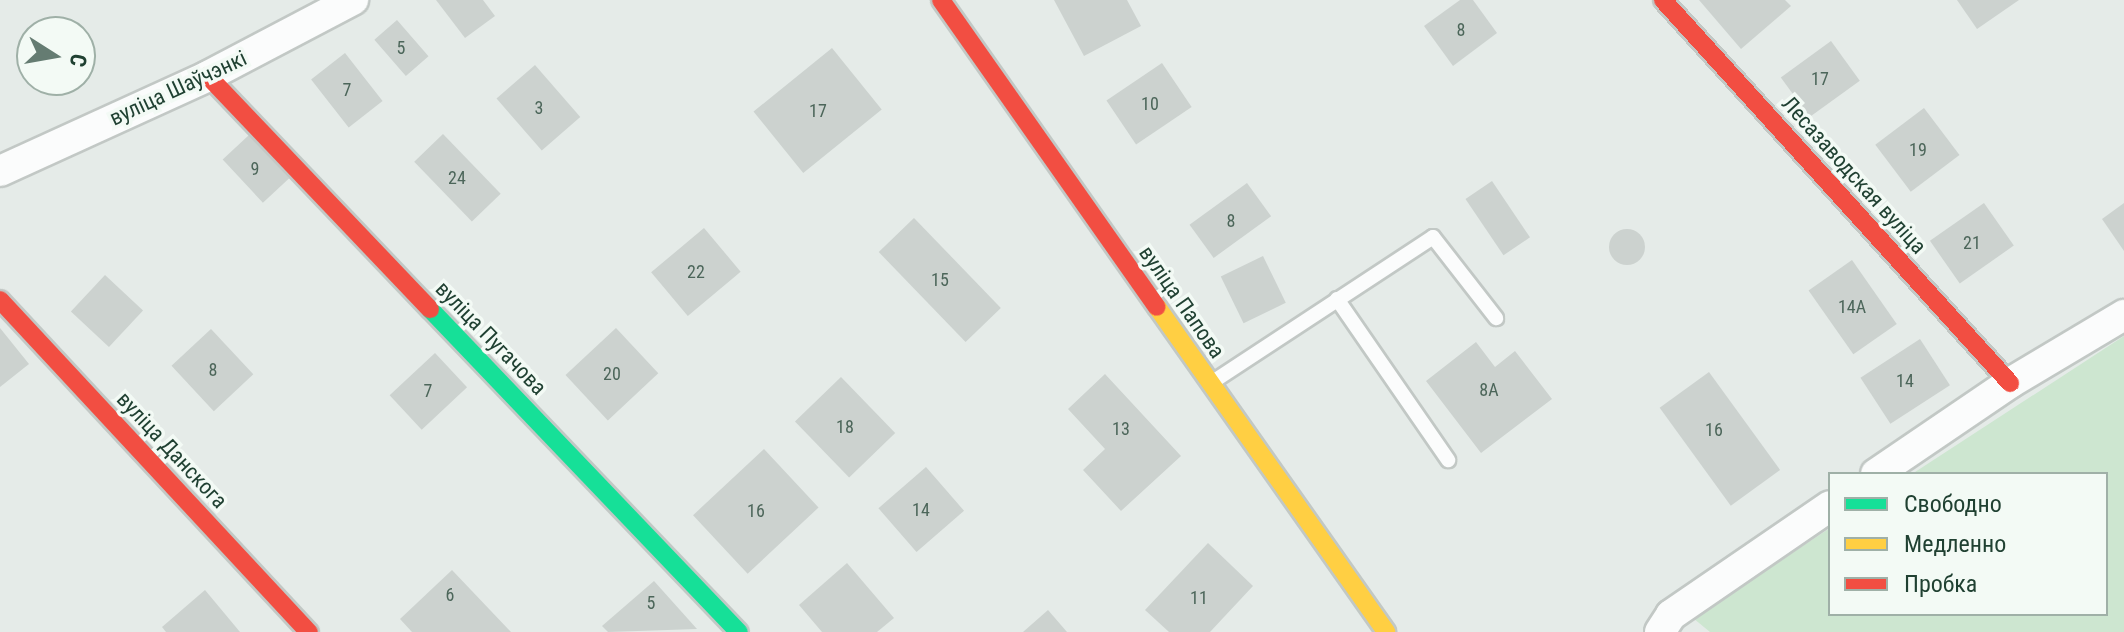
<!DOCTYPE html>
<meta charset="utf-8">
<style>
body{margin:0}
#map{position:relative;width:2124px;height:632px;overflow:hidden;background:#e5ebe8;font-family:"Roboto Condensed",sans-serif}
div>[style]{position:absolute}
.green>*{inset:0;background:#cde6d0}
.building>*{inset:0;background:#ccd2cf;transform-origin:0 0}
.round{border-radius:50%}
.roads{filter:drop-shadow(2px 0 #c2c8c5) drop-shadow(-2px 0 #c2c8c5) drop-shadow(0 2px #c2c8c5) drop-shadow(0 -2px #c2c8c5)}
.lane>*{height:14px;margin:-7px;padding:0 7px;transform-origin:7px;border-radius:7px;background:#fbfcfc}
.street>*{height:30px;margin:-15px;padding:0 15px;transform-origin:15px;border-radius:15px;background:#fbfcfc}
.fast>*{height:18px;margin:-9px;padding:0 9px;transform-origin:9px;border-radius:9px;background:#16e098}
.slow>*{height:18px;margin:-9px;padding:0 9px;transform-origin:9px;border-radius:9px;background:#ffcf43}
.jam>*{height:18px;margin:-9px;padding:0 9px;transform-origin:9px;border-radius:9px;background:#f24e42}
span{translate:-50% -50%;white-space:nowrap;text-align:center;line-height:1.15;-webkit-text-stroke:7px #f3faf5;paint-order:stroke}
.number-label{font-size:18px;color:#4c665a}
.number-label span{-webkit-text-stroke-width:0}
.street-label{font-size:22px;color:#204132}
.legend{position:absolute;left:1828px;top:472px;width:280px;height:144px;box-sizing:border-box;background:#f3faf5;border:2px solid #9fb0a7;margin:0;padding:10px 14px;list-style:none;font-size:24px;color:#204132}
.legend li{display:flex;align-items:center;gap:16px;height:40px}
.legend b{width:40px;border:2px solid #9fb0a7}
.north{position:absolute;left:16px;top:16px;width:80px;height:80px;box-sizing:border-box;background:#f3faf5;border:2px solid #9fb0a7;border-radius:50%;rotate:101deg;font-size:22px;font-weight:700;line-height:32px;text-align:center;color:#204132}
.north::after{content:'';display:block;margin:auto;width:28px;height:36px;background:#657c72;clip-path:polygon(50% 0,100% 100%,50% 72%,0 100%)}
</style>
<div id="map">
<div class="green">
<div style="clip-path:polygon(2124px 336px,2124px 632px,1710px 632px,1693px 618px,1830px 528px,1830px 614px,2106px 614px,2106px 474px,1912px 474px)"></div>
</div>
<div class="building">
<div style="clip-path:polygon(436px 0,483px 0,495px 16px,465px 38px)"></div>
<div style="clip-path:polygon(1054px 0,1127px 0,1141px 26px,1084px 56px)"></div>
<div style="clip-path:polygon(1460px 0,1473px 0,1497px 33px,1453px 66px,1424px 26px)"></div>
<div style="clip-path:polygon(1699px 0,1785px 0,1791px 6px,1741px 49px)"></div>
<div style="clip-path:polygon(1957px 0,2019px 0,1977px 29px)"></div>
<div style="left:397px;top:20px;width:48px;height:30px;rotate:49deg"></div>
<div style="left:1831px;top:41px;width:49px;height:62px;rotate:54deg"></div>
<div style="left:832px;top:48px;width:79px;height:101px;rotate:51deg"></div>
<div style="left:345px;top:53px;width:61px;height:43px;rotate:52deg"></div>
<div style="left:1162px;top:63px;width:53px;height:67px;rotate:56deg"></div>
<div style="left:535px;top:65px;width:69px;height:51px;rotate:49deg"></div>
<div style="left:1924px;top:108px;width:59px;height:61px;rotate:53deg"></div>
<div style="left:443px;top:134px;width:83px;height:40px;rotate:46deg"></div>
<div style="left:249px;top:135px;width:59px;height:36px;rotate:47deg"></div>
<div style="left:1492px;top:181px;width:68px;height:32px;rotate:56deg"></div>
<div style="left:1247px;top:183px;width:41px;height:71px;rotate:54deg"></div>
<div style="left:1984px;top:203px;width:52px;height:66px;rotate:55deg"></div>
<div style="clip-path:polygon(2124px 203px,2124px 251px,2102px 219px)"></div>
<div style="left:914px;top:218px;width:125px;height:49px;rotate:46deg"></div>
<div style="left:704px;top:228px;width:57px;height:69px;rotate:50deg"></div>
<div class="round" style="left:1609px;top:229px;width:36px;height:36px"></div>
<div style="left:1263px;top:256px;width:52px;height:47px;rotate:64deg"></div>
<div style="left:1852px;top:260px;width:78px;height:53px;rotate:55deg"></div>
<div style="left:105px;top:275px;width:52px;height:50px;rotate:43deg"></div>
<div style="clip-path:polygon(0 328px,29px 364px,0 387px)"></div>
<div style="left:616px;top:328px;width:62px;height:69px;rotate:47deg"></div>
<div style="left:211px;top:329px;width:62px;height:54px;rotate:47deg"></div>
<div style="left:1920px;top:339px;width:55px;height:71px;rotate:57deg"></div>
<div style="clip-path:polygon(1476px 342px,1495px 367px,1515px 351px,1552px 399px,1481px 453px,1426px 381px)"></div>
<div style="left:435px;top:353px;width:47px;height:62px;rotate:47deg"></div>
<div style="left:1709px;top:372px;width:121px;height:61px;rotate:54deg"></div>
<div style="clip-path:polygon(1105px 374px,1181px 456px,1121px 511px,1083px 470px,1105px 449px,1068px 409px)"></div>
<div style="left:841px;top:377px;width:78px;height:64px;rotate:46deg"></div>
<div style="left:764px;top:449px;width:80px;height:97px;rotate:47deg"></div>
<div style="left:926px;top:467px;width:58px;height:63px;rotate:49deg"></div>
<div style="clip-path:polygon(1208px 543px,1253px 586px,1210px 632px,1169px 632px,1145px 610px)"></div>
<div style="clip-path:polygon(847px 563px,894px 618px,877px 632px,822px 632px,799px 605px)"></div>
<div style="clip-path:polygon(452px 570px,511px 632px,412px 632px,400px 619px)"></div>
<div style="clip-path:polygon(654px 581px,697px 629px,608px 632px,602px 626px)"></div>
<div style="clip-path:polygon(205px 590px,240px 632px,166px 632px,162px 627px)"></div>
<div style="clip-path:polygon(1048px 610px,1067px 632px,1023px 632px)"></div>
</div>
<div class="roads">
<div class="lane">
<div style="left:1337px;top:299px;width:196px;rotate:55.4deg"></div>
<div style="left:1214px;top:381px;width:262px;rotate:-33.3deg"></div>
<div style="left:1433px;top:237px;width:103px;rotate:52.1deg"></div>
</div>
<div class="street">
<div style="left:0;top:171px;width:229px;rotate:-24.5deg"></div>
<div style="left:208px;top:76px;width:164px;rotate:-27.7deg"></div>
<div style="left:1876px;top:474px;width:162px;rotate:-34.2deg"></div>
<div style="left:2010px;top:383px;width:133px;rotate:-30.8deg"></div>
<div style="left:1660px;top:632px;width:20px;rotate:-57deg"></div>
<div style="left:1671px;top:615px;width:193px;rotate:-34.4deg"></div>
</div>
<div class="fast">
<div style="left:430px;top:309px;width:447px;rotate:46.3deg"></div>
</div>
<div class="slow">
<div style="left:1157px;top:307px;width:398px;rotate:54.8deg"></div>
</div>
<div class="jam">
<div style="left:941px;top:0;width:375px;rotate:54.9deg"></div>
<div style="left:1663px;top:0;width:517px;rotate:47.82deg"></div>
<div style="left:208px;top:76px;width:322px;rotate:46.4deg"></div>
<div style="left:0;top:300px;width:454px;rotate:47.1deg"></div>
</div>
</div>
<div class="number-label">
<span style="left:1461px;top:30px">8</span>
<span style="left:401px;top:48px">5</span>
<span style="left:1820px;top:79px">17</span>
<span style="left:347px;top:90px">7</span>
<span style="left:1150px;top:104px">10</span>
<span style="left:539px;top:108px">3</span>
<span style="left:818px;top:111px">17</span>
<span style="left:1918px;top:150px">19</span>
<span style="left:255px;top:169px">9</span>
<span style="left:457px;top:178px">24</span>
<span style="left:1231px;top:221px">8</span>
<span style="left:1972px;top:243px">21</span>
<span style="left:696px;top:272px">22</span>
<span style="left:940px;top:280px">15</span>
<span style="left:1852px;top:307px">14А</span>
<span style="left:213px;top:370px">8</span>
<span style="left:612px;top:374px">20</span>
<span style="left:1905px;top:381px">14</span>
<span style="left:1489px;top:390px">8А</span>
<span style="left:428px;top:391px">7</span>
<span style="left:845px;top:427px">18</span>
<span style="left:1121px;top:429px">13</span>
<span style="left:1714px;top:430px">16</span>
<span style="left:921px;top:510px">14</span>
<span style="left:756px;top:511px">16</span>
<span style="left:450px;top:595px">6</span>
<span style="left:1199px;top:598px">11</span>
<span style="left:651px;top:603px">5</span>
</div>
<div class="street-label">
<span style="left:178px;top:88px;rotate:-25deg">вуліца Шаўчэнкі</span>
<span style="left:1854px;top:175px;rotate:48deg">Лесазаводская вуліца</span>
<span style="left:1182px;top:302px;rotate:55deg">вуліца Папова</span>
<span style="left:491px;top:338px;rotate:46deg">вуліца Пугачова</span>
<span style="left:172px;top:450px;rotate:47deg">вуліца Данскога</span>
</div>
<ul class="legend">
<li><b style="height:10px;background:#16e098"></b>Свободно</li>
<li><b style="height:10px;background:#ffcf43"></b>Медленно</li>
<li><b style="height:10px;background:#f24e42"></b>Пробка</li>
</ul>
<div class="north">С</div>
</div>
